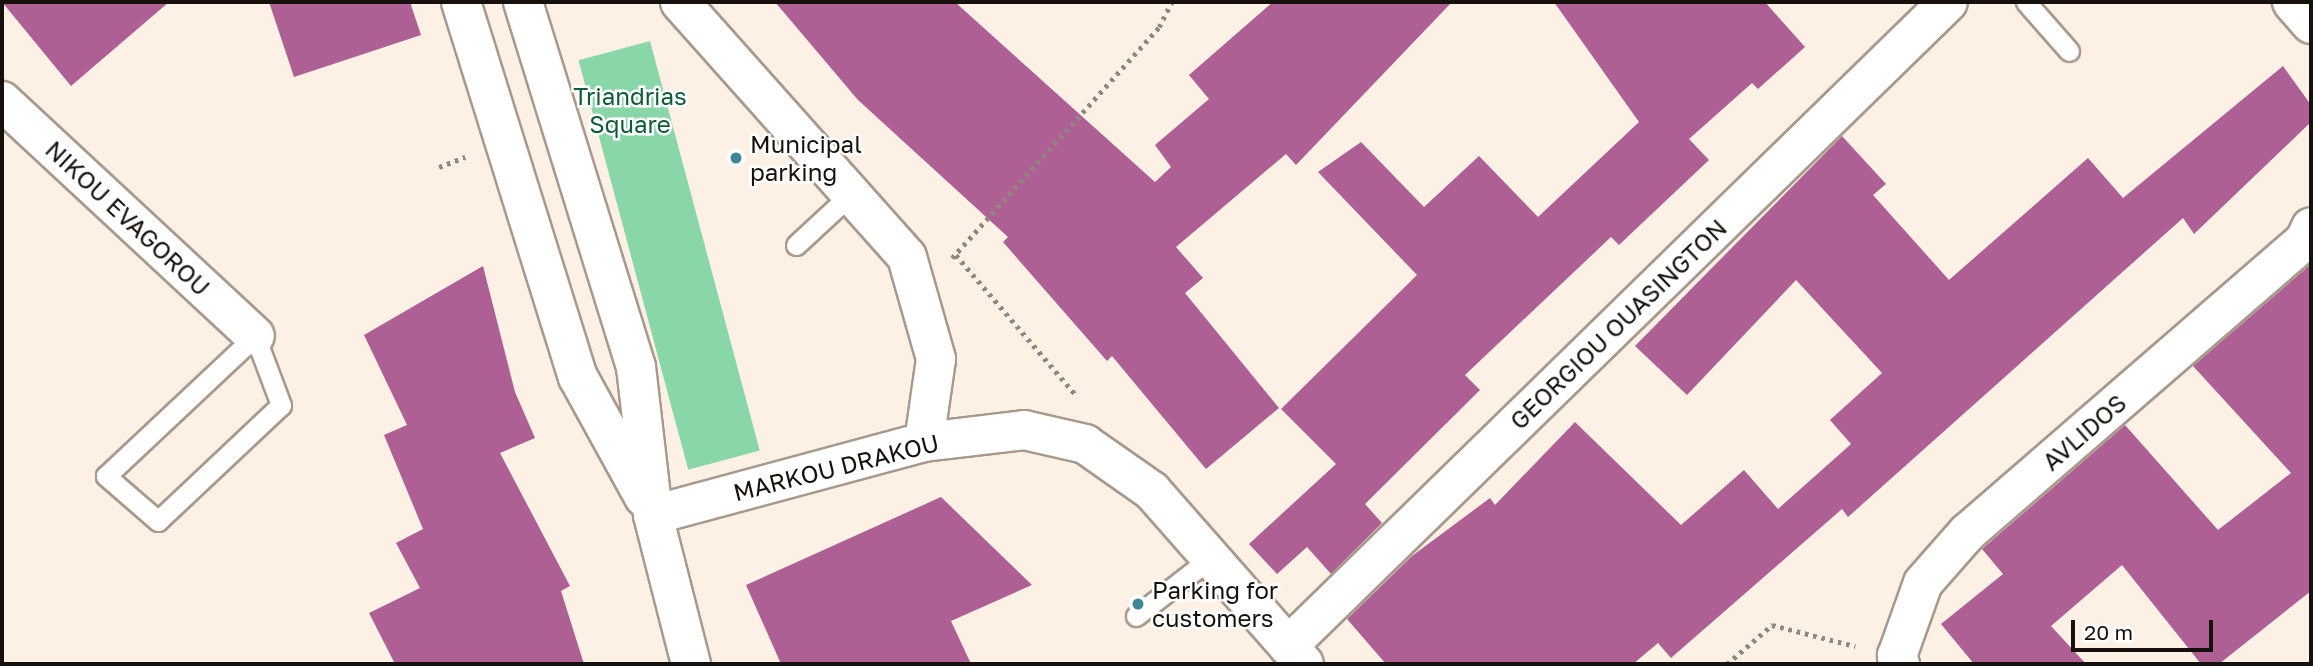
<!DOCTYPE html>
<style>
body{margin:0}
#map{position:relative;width:2313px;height:666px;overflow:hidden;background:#fdf1e6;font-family:"Golos Text",sans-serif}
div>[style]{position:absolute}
.green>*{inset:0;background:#89d6a9;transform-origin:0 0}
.building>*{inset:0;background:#ae6095}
.path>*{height:4.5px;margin-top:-2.25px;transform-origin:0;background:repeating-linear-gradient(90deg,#90877f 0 3.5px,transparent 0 8.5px)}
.roads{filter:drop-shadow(2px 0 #a7998c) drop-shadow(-2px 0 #a7998c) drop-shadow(0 2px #a7998c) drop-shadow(0 -2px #a7998c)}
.service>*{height:19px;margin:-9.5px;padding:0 9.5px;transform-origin:9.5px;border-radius:9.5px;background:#fff}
.minor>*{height:38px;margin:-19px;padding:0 19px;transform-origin:19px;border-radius:19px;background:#fff}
.tertiary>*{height:38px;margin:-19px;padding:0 19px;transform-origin:19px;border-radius:19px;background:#fff}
.secondary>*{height:38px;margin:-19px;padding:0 19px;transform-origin:19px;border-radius:19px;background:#fff}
.dots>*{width:19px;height:19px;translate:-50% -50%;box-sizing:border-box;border:4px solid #fff;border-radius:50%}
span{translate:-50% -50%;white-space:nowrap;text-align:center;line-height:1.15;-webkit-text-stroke:5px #fff;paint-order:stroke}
.park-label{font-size:24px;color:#0f5a38}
.poi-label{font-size:24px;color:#16110c}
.left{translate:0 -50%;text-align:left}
.street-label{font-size:24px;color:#16110c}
.frame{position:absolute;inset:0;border:4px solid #16110c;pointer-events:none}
.scale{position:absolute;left:2071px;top:620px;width:142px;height:32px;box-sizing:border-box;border:4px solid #16110c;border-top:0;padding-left:9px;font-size:21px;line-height:24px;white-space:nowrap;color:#16110c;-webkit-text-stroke:5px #fff;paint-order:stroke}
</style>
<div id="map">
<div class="green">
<div style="left:650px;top:41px;width:424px;height:74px;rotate:75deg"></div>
</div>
<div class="building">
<div style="clip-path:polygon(2px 2px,169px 2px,71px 86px)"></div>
<div style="clip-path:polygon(269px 2px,410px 2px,421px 35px,294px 77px)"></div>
<div style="clip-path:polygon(775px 2px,955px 2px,1155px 182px,1171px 167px,1155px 145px,1209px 99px,1189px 75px,1273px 2px,1452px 2px,1296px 165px,1286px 154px,1176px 247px,1203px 278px,1185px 293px,1279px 408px,1206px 469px,1112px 356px,1107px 361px,1003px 242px,1008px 237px,858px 100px)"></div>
<div style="clip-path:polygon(1554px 2px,1765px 2px,1805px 47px,1758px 89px,1752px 83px,1689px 139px,1709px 160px,1619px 245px,1611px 237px,1465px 375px,1480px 390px,1365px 504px,1382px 523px,1331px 574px,1307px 547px,1277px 574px,1249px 544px,1336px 464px,1281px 409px,1417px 275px,1318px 172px,1361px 142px,1424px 207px,1479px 156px,1538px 217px,1639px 122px)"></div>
<div style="clip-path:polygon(2283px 66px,2311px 105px,2311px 122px,2194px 234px,2183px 218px,1848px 517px,1842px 509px,1671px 658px,1658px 643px,1633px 664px,1386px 664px,1347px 619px,1412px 556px,1490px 498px,1495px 505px,1575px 422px,1681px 525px,1744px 470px,1778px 509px,1851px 444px,1830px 420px,1882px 373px,1796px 280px,1687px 395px,1635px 346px,1842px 136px,1886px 184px,1873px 195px,1949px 280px,2088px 158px,2123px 198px)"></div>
<div style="clip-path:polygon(2311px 264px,2311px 591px,2219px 664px,2201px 664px,2122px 565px,2051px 626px,2086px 664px,1974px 664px,1941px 624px,2003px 574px,1982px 549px,2125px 425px,2218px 530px,2291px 473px,2193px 366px)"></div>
<div style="clip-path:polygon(483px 266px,515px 392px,535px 438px,500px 453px,570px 586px,561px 591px,584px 664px,395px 664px,369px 613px,420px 588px,396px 543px,423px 529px,384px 435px,407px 425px,364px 335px)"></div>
<div style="clip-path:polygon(941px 497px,1032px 585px,951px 621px,971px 664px,781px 664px,746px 585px)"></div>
</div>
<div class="path">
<div style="left:439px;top:167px;width:28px;rotate:-21deg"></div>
<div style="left:956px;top:255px;width:186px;rotate:49.4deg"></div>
<div style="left:952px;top:258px;width:310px;rotate:-48.1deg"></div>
<div style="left:1159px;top:27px;width:28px;rotate:-63deg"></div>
<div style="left:1727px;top:664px;width:60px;rotate:-40.9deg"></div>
<div style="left:1772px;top:625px;width:86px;rotate:14.2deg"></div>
</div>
<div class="roads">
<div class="service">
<div style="left:2026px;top:2px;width:65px;rotate:48.7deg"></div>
<div style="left:796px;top:245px;width:75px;rotate:-42.8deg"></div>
<div style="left:255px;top:336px;width:74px;rotate:69.4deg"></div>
<div style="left:281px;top:405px;width:169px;rotate:136.7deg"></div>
<div style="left:158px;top:521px;width:69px;rotate:-139.1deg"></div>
<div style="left:106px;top:476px;width:204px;rotate:-43.2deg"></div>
<div style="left:1136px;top:616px;width:96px;rotate:-37.8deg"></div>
</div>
<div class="minor">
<div style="left:680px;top:2px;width:341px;rotate:48.3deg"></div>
<div style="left:907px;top:257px;width:106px;rotate:74.1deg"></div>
<div style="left:936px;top:359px;width:84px;rotate:98.2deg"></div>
<div style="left:2292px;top:2px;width:29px;rotate:49deg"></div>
<div style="left:2px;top:101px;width:345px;rotate:42.9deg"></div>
<div style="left:1288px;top:646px;width:922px;rotate:-44.3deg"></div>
<div style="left:1900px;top:664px;width:9px;rotate:-111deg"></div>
<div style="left:1897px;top:656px;width:77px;rotate:-70.4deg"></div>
<div style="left:1923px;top:583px;width:67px;rotate:-48.7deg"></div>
<div style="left:1967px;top:533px;width:447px;rotate:-40.9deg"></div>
<div style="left:2305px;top:240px;width:14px;rotate:-65deg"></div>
</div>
<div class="tertiary">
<div style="left:653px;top:515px;width:281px;rotate:-15.1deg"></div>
<div style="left:924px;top:442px;width:101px;rotate:-6.8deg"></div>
<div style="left:1024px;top:430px;width:63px;rotate:12.9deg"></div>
<div style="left:1085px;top:444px;width:82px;rotate:35deg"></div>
<div style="left:1152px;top:491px;width:230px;rotate:48.7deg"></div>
</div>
<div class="secondary">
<div style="left:461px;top:2px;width:393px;rotate:72.7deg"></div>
<div style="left:578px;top:377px;width:137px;rotate:61.2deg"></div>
<div style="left:523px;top:2px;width:382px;rotate:72.8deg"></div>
<div style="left:636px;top:367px;width:149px;rotate:83.4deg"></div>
<div style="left:653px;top:515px;width:154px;rotate:75.7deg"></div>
</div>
</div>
<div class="dots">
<div style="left:736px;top:158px;background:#408593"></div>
<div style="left:1138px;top:604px;background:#408593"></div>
</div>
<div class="park-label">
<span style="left:630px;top:110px">Triandrias<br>Square</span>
</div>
<div class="poi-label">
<span class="left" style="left:750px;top:158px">Municipal<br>parking</span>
<span class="left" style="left:1152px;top:604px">Parking for<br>customers</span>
</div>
<div class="street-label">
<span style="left:128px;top:218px;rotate:43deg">NIKOU EVAGOROU</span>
<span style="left:1618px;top:324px;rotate:-44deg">GEORGIOU OUASINGTON</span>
<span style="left:2084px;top:432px;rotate:-41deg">AVLIDOS</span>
<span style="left:836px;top:467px;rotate:-14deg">MARKOU DRAKOU</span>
</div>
<div class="frame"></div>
<div class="scale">20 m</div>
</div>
